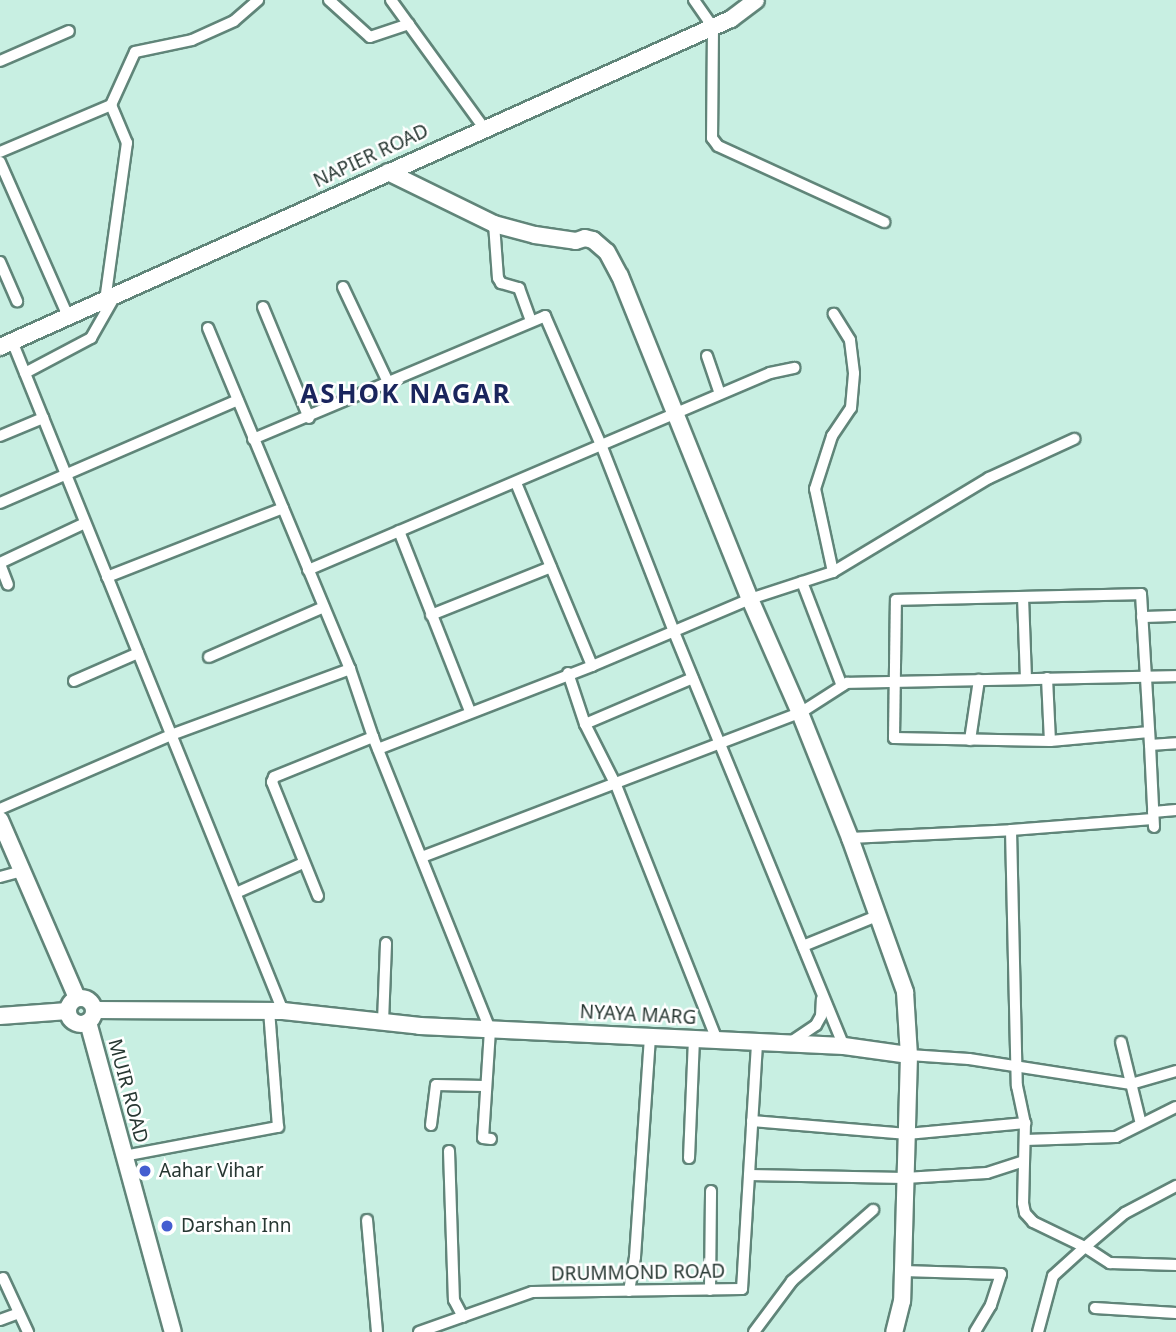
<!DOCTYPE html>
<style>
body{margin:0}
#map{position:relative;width:1176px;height:1332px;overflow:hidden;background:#c8efe2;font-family:"Noto Sans",sans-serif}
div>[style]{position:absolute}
.roads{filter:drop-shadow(2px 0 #608579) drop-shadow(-2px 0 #608579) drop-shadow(0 2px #608579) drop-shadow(0 -2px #608579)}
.street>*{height:10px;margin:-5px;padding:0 5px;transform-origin:5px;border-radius:5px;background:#fff}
.secondary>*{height:16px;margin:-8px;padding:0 8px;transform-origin:8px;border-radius:8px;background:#fff}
.secondary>.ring{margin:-8px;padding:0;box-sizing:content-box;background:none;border:16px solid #fff;border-radius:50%}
.dots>*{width:19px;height:19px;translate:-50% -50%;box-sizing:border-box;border:4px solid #fff;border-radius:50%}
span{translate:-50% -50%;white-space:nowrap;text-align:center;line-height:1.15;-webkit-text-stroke:5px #fff;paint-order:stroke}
.street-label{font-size:19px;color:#273732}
.poi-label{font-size:19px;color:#273732}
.left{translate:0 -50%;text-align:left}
.district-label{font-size:26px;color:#1a255d;font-weight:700;letter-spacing:2px}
</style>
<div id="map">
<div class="roads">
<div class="street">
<div style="left:329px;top:0;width:55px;rotate:42.1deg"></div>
<div style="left:370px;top:37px;width:41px;rotate:-18.4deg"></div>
<div style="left:391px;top:0;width:158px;rotate:54deg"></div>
<div style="left:694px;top:0;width:33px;rotate:55deg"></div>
<div style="left:713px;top:27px;width:111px;rotate:90.5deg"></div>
<div style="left:712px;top:138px;width:10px;rotate:53deg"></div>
<div style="left:718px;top:146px;width:183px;rotate:24.6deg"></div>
<div style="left:0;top:61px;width:75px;rotate:-23.5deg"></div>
<div style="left:0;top:152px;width:121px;rotate:-22.9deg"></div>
<div style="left:0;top:162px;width:168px;rotate:66.2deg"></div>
<div style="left:494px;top:224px;width:54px;rotate:85.8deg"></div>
<div style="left:498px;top:278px;width:6px;rotate:59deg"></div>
<div style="left:501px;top:283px;width:19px;rotate:16deg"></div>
<div style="left:519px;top:288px;width:35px;rotate:70deg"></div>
<div style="left:0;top:262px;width:43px;rotate:66.4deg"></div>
<div style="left:343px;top:287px;width:105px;rotate:64.7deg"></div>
<div style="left:105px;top:301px;width:160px;rotate:-82.1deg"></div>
<div style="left:127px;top:143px;width:41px;rotate:-112.8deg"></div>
<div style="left:111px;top:105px;width:58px;rotate:-65.6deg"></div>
<div style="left:135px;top:52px;width:58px;rotate:-11.9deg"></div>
<div style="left:192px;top:40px;width:46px;rotate:-24.3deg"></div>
<div style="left:234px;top:21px;width:32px;rotate:-41deg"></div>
<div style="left:263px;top:307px;width:120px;rotate:67.5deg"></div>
<div style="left:208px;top:328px;width:369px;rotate:67.4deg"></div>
<div style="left:350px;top:669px;width:72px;rotate:71.3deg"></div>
<div style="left:373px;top:737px;width:315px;rotate:68.2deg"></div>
<div style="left:490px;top:1030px;width:108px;rotate:93.7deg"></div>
<div style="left:483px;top:1138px;width:8px;rotate:7deg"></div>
<div style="left:12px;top:341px;width:723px;rotate:67.98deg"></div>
<div style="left:707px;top:356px;width:40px;rotate:71.1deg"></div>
<div style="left:25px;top:373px;width:75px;rotate:-27.9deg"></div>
<div style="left:91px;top:338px;width:48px;rotate:-60.3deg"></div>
<div style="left:0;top:436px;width:47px;rotate:-22.7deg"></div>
<div style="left:253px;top:439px;width:317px;rotate:-22.8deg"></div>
<div style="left:545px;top:316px;width:143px;rotate:66.5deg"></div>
<div style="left:602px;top:447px;width:199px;rotate:68.7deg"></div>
<div style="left:674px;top:632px;width:448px;rotate:67.7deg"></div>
<div style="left:516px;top:483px;width:198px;rotate:67.4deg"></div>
<div style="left:0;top:503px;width:259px;rotate:-23.4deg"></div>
<div style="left:399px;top:531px;width:193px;rotate:68.5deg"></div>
<div style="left:0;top:563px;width:94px;rotate:-25.2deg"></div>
<div style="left:0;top:564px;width:22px;rotate:69deg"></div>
<div style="left:308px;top:570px;width:502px;rotate:-23.09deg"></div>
<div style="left:770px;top:373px;width:25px;rotate:-12deg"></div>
<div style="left:833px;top:572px;width:85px;rotate:-102.2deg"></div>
<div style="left:815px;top:489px;width:56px;rotate:-72.2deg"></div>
<div style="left:832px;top:436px;width:34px;rotate:-56deg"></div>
<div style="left:851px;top:408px;width:35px;rotate:-85deg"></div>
<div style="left:854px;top:373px;width:33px;rotate:-97deg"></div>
<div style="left:850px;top:340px;width:31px;rotate:-122deg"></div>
<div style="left:107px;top:577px;width:189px;rotate:-21.4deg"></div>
<div style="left:802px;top:582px;width:111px;rotate:69deg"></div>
<div style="left:1023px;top:597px;width:82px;rotate:87.9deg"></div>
<div style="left:431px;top:615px;width:129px;rotate:-21.8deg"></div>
<div style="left:1142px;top:617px;width:34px;rotate:-2deg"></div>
<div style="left:209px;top:657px;width:125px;rotate:-23.5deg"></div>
<div style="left:568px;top:673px;width:54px;rotate:71.6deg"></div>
<div style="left:585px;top:724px;width:68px;rotate:63.1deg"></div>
<div style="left:616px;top:785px;width:274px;rotate:68.4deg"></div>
<div style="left:1047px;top:678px;width:63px;rotate:87.3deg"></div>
<div style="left:74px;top:681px;width:70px;rotate:-23.6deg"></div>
<div style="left:585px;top:724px;width:117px;rotate:-23.1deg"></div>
<div style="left:1149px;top:732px;width:99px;rotate:174.8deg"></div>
<div style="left:1050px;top:741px;width:156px;rotate:-178.9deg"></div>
<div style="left:894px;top:738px;width:138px;rotate:-89.2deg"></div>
<div style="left:896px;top:600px;width:245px;rotate:-1.4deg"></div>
<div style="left:1141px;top:594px;width:151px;rotate:86.6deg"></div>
<div style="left:1150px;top:745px;width:82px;rotate:87.2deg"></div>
<div style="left:970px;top:740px;width:61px;rotate:-81.5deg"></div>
<div style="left:1150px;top:745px;width:26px;rotate:-4deg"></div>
<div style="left:378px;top:749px;width:230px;rotate:-21.2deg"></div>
<div style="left:592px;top:666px;width:172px;rotate:-23deg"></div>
<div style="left:750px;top:599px;width:87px;rotate:-18deg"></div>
<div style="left:833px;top:572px;width:182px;rotate:-31.1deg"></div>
<div style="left:989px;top:478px;width:94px;rotate:-24.6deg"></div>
<div style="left:0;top:809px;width:186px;rotate:-23.4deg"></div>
<div style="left:171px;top:735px;width:191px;rotate:-20.2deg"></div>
<div style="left:1153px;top:812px;width:23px;rotate:-5deg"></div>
<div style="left:1011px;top:830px;width:142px;rotate:-4.4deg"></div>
<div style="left:850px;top:838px;width:161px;rotate:-2.8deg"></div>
<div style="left:1011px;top:830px;width:256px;rotate:88.7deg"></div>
<div style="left:1017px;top:1086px;width:38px;rotate:78deg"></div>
<div style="left:1025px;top:1123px;width:80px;rotate:91.4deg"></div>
<div style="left:1023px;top:1203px;width:10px;rotate:79deg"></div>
<div style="left:1025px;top:1213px;width:12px;rotate:48deg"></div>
<div style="left:1033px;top:1222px;width:58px;rotate:25.7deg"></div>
<div style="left:1085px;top:1247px;width:52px;rotate:-40.4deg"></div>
<div style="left:1125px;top:1213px;width:58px;rotate:-27.9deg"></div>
<div style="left:422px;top:857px;width:404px;rotate:-20.9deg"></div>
<div style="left:800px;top:713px;width:56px;rotate:-32.6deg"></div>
<div style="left:847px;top:683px;width:329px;rotate:-1.2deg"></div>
<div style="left:0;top:877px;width:24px;rotate:-15deg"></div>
<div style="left:236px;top:893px;width:73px;rotate:-24.1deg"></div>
<div style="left:318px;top:896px;width:123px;rotate:-112deg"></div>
<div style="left:272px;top:782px;width:5px;rotate:-68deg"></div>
<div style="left:274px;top:777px;width:107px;rotate:-22deg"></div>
<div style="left:803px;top:946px;width:80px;rotate:-22.1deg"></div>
<div style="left:383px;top:1022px;width:79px;rotate:-87.8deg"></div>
<div style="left:791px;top:1042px;width:30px;rotate:-34deg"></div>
<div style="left:816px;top:1025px;width:10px;rotate:-61deg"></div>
<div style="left:821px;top:1016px;width:17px;rotate:-87deg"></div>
<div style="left:1121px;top:1042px;width:84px;rotate:76.3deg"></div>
<div style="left:909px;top:1055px;width:60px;rotate:3.8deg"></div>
<div style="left:969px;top:1059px;width:164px;rotate:8.8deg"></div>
<div style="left:1131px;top:1084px;width:47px;rotate:-16.1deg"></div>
<div style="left:752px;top:1121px;width:156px;rotate:4.8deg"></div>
<div style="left:907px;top:1134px;width:119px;rotate:-5.3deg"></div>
<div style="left:431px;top:1125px;width:40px;rotate:-82.9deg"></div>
<div style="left:436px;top:1085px;width:48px;rotate:1.2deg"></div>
<div style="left:1025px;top:1140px;width:91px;rotate:-1.9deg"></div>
<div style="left:1116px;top:1137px;width:67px;rotate:-26.6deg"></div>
<div style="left:449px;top:1151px;width:149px;rotate:88.1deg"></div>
<div style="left:454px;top:1300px;width:19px;rotate:62deg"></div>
<div style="left:124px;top:1156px;width:157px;rotate:-10.7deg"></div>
<div style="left:278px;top:1127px;width:117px;rotate:-94.4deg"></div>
<div style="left:689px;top:1158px;width:119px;rotate:-87.6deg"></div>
<div style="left:749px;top:1175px;width:156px;rotate:1.1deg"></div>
<div style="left:905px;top:1178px;width:82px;rotate:-3.5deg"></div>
<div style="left:987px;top:1173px;width:39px;rotate:-18deg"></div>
<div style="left:367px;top:1220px;width:112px;rotate:84.9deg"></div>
<div style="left:903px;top:1271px;width:98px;rotate:1.8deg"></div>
<div style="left:1001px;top:1274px;width:33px;rotate:108deg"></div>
<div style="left:991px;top:1305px;width:31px;rotate:121deg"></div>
<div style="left:3px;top:1278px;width:60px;rotate:65.2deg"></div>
<div style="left:710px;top:1290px;width:99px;rotate:-89.4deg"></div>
<div style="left:629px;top:1291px;width:35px;rotate:-80deg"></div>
<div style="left:635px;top:1257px;width:221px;rotate:-86.1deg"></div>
<div style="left:1095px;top:1308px;width:81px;rotate:3.5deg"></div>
<div style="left:0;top:1320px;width:20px;rotate:-20deg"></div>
<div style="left:419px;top:1332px;width:120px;rotate:-19.5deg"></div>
<div style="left:532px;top:1292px;width:210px;rotate:-0.8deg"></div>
<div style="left:742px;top:1289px;width:247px;rotate:-86.5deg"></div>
<div style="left:754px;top:1332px;width:64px;rotate:-53.3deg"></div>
<div style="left:792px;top:1281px;width:108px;rotate:-41.2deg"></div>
<div style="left:1038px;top:1332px;width:58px;rotate:-75deg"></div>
<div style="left:1053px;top:1276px;width:43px;rotate:-42.2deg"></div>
<div style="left:1085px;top:1247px;width:30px;rotate:33deg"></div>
<div style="left:1110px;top:1263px;width:66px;rotate:1.7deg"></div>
</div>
<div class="secondary">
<div style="left:388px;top:172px;width:118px;rotate:26.1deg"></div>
<div style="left:494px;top:224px;width:42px;rotate:15deg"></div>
<div style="left:535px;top:235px;width:41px;rotate:8.3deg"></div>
<div style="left:576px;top:241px;width:9px;rotate:-18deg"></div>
<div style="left:585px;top:238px;width:8px;rotate:14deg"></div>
<div style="left:593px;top:240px;width:18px;rotate:41deg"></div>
<div style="left:607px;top:252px;width:27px;rotate:62deg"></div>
<div style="left:620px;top:276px;width:348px;rotate:68.1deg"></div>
<div style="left:750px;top:599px;width:124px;rotate:66.3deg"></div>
<div style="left:800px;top:713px;width:135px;rotate:68.2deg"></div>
<div style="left:850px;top:838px;width:164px;rotate:70.3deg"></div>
<div style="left:905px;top:992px;width:63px;rotate:86.4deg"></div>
<div style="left:909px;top:1055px;width:246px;rotate:91.6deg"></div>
<div style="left:902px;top:1301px;width:32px;rotate:104deg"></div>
<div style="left:0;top:347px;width:801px;rotate:-24.17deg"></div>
<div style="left:731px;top:19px;width:31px;rotate:-37deg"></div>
<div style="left:0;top:820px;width:194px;rotate:66.6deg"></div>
<div class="ring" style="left:68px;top:998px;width:10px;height:10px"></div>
<div style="left:94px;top:1010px;width:189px;rotate:0.3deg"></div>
<div style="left:283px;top:1011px;width:138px;rotate:6.2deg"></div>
<div style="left:420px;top:1026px;width:424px;rotate:2.7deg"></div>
<div style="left:844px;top:1046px;width:66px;rotate:7.9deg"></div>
<div style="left:0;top:1016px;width:68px;rotate:-4.2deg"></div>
<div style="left:88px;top:1022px;width:321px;rotate:74.7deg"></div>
</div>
</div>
<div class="dots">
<div style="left:145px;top:1171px;background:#445dd0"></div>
<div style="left:167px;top:1226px;background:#445dd0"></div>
</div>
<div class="street-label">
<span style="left:371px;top:156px;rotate:-25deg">NAPIER ROAD</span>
<span style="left:638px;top:1015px;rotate:3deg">NYAYA MARG</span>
<span style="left:128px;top:1091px;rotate:75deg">MUIR ROAD</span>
<span style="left:638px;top:1273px;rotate:-1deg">DRUMMOND ROAD</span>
</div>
<div class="poi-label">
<span class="left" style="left:159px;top:1171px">Aahar Vihar</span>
<span class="left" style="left:181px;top:1226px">Darshan Inn</span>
</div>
<div class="district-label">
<span style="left:406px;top:394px">ASHOK NAGAR</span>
</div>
</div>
